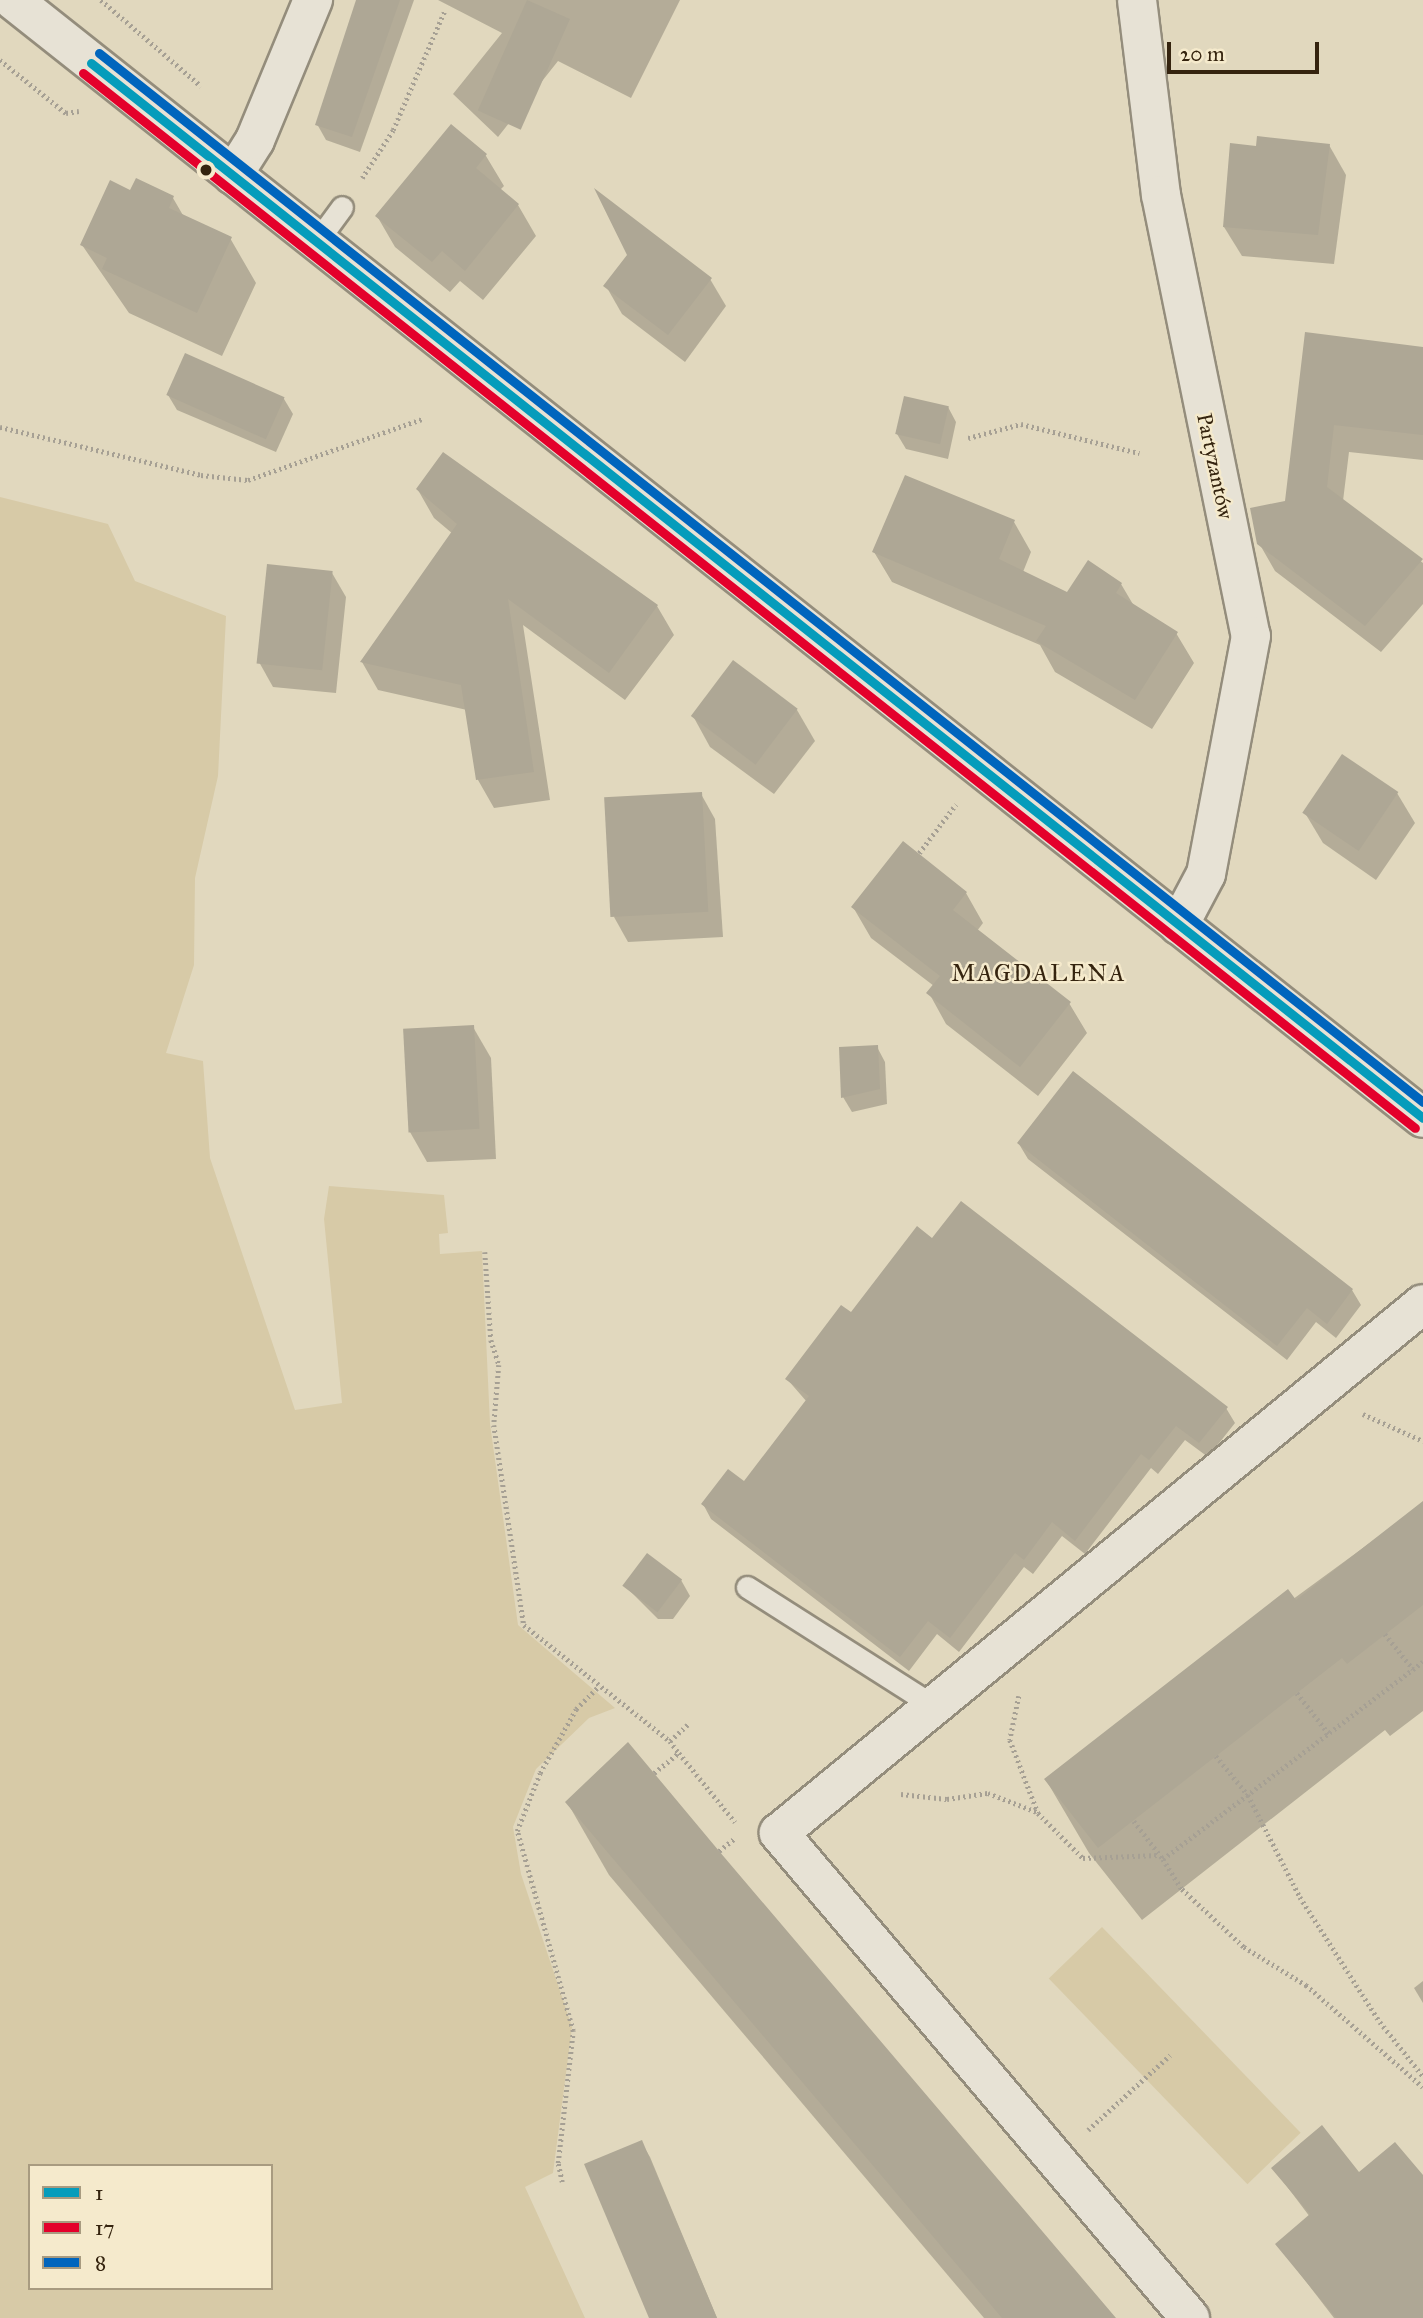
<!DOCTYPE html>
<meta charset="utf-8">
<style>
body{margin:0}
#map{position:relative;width:1423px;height:2318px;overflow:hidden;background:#e1d8be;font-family:"IM FELL Great Primer",serif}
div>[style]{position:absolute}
.green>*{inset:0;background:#d7caa7;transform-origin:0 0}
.shadow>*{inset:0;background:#0003}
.building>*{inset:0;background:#aea795;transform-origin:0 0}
.path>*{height:4.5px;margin-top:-2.25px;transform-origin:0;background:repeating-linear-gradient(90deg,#a6a094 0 2px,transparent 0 5.5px)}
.roads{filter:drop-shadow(2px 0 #948d7c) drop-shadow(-2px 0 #948d7c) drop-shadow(0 2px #948d7c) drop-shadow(0 -2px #948d7c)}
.service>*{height:21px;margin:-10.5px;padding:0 10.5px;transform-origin:10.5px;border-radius:10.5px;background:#e7e2d5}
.minor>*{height:38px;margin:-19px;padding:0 19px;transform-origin:19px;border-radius:19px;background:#e7e2d5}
.tertiary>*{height:38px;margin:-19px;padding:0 19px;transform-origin:19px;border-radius:19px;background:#e7e2d5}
.bus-1>*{height:9px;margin:-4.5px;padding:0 4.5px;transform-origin:4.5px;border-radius:4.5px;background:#059cbb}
.bus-2>*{height:9px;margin:-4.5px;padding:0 4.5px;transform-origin:4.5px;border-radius:4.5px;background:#e4002b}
.bus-3>*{height:9px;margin:-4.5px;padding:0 4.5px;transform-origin:4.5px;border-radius:4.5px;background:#0065bd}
.dots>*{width:19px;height:19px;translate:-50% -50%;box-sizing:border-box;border:4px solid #f5eacc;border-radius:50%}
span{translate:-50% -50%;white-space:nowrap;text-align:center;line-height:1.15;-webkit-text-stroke:5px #f5eacc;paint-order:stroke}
.street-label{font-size:21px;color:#35240f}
.neighbourhood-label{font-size:23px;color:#35240f;letter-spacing:2px}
.legend{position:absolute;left:28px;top:2164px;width:245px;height:126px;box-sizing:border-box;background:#f5eacc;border:2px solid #a89b80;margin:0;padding:9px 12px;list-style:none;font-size:21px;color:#35240f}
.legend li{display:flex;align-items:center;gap:14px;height:35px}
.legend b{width:35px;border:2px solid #a89b80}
.scale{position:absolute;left:1167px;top:42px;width:152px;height:32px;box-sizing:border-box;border:4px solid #35240f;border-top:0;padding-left:9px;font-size:21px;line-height:24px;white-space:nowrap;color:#35240f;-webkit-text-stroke:5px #f5eacc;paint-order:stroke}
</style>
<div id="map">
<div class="green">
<div style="clip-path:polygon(evenodd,0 497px,108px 524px,135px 581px,226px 616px,218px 776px,195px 878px,194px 965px,166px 1053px,203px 1061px,210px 1158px,295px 1410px,342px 1403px,324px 1219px,329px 1186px,444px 1195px,448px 1233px,439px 1234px,440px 1254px,482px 1251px,490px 1424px,518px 1625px,615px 1708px,589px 1718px,536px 1769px,513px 1827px,521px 1874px,572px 2027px,553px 2173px,525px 2187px,585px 2318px,0 2318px,0 497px,30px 2166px,271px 2166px,271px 2288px,30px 2288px,30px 2166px)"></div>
<div style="left:1102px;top:1927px;width:286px;height:74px;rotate:46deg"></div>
</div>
<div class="shadow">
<div style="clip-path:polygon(359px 0,414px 0,360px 152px,326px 140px,317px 124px)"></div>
<div style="clip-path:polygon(438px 0,680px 0,631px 98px,558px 61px,498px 137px,453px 94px,502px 33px)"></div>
<div style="clip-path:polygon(451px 126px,486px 156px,504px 186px,500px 190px,518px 205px,536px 236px,483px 300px,460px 281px,450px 292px,395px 247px,377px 216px)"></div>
<div style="clip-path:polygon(1329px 145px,1346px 175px,1334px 264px,1242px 256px,1224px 227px,1257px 148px)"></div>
<div style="clip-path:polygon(131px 192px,173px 198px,184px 217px,230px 238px,256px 283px,222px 356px,129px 313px,82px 245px)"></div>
<div style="clip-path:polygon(710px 279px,726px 306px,685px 362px,622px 314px,606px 286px)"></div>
<div style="clip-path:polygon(1306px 334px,1423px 348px,1423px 460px,1349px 452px,1343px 501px,1423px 563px,1423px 604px,1381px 652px,1275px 571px,1259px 543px,1287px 502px)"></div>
<div style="clip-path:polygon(168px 395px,284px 399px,293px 414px,276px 452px,177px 410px)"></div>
<div style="clip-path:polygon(948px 407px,956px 422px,948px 459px,906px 449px,897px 434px)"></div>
<div style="clip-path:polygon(443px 454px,657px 606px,674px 635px,625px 700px,523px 625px,550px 800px,494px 808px,478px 780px,467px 710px,378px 690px,362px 662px,453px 534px,434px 518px,418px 490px)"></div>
<div style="clip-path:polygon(1014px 522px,1031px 552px,1023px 572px,1068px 594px,1121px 584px,1134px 606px,1176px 633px,1194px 663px,1152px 729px,1055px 672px,1040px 645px,892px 582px,874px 552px)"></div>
<div style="clip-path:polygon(332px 573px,346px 597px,336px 693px,273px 687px,259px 662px)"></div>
<div style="clip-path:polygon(797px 710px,815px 741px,774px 794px,710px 747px,693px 716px)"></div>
<div style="clip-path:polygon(1397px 793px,1415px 823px,1376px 880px,1323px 843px,1305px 813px)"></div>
<div style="clip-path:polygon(701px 794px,715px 819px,723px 937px,628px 942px,614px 917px)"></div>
<div style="clip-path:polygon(966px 893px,983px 923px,977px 931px,1069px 1003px,1087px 1033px,1038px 1096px,946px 1024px,929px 993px,934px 986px,871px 938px,853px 907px)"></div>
<div style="clip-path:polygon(473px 1027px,491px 1058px,496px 1159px,427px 1162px,410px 1132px)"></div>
<div style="clip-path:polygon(877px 1047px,885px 1062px,887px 1104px,852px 1112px,843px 1097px)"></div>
<div style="clip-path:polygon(1019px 1144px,1352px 1290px,1361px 1305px,1336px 1338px,1316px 1322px,1287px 1360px,1028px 1159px)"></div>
<div style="clip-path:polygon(933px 1240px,1226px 1408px,1235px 1423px,1208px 1457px,1185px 1440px,1158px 1474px,1151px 1468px,1085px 1554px,1062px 1536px,1033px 1574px,1024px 1567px,959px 1652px,937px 1634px,909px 1671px,711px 1519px,703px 1504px,744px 1484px,807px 1402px,787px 1379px)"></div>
<div style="clip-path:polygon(1423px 1504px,1423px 1711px,1390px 1736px,1385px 1730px,1142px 1920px,1089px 1853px,1046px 1780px)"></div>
<div style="clip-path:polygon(681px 1580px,690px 1596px,673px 1619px,658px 1619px,625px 1586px)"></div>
<div style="clip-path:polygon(567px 1802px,1113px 2318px,984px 2318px,609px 1875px)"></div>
<div style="clip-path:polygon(1423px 1981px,1423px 2003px,1414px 1988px)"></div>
<div style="clip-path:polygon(641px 2142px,650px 2157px,717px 2318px,651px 2318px)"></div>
<div style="clip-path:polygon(1273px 2168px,1423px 2178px,1423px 2318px,1334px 2318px,1277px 2244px,1310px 2217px)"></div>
</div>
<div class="building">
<div style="clip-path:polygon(356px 0,400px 0,352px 137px,315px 125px)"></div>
<div style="left:527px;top:0;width:47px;height:121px;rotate:24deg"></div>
<div style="clip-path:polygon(451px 124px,487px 154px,476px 168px,519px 204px,465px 271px,442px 251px,432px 262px,375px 216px)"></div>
<div style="clip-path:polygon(1257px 136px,1330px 144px,1318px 235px,1223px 227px,1230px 143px,1256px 146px)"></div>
<div style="clip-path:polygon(136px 178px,174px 196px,169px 208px,232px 237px,197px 313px,102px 269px,107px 258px,80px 245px,110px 180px,130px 190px)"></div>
<div style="clip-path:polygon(594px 188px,712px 278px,668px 335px,603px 286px,627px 255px)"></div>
<div style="clip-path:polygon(1305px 332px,1423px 347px,1423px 435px,1334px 425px,1327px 487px,1423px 559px,1365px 626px,1257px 544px,1250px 508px,1285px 501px)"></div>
<div style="left:185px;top:353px;width:109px;height:46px;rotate:24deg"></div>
<div style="left:904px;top:396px;width:46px;height:39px;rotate:13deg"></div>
<div style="clip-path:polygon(443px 452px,658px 605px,609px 673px,508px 599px,534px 772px,476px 780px,461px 685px,360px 662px,457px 524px,416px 489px)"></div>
<div style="clip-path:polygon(905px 475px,1015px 520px,999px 559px,1067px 592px,1088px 560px,1122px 583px,1116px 593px,1178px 632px,1135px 700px,1036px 641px,1046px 626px,872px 552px)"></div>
<div style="left:267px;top:564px;width:66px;height:100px;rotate:6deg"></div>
<div style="left:733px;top:660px;width:81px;height:70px;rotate:37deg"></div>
<div style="left:1342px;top:754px;width:68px;height:71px;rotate:34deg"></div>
<div style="left:702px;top:792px;width:120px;height:98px;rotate:87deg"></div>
<div style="clip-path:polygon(903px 841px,967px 892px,953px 910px,1071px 1002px,1020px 1067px,926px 993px,940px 976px,851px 907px)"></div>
<div style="left:474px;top:1025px;width:104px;height:71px;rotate:87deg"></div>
<div style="clip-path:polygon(878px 1045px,880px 1089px,841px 1098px,839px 1047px)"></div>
<div style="clip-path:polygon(1073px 1071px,1353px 1289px,1327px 1324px,1307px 1308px,1277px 1346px,1017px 1143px)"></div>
<div style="clip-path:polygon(961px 1201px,1228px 1407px,1199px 1443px,1176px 1426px,1149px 1460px,1141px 1454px,1075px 1541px,1052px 1522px,1024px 1560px,1015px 1553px,950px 1638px,928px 1621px,900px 1657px,701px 1504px,728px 1469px,744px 1481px,809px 1396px,785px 1379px,841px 1305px,851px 1312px,917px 1226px,932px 1238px)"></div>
<div style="clip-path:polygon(1423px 1501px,1423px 1605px,1347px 1664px,1342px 1658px,1098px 1848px,1044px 1779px,1288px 1589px,1296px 1600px)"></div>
<div style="left:647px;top:1553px;width:44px;height:41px;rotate:37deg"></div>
<div style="clip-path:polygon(628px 1742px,719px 1851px,1116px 2318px,1002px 2318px,565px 1802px)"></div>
<div style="clip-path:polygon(1322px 2125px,1359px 2172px,1395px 2142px,1423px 2175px,1423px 2318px,1336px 2318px,1275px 2244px,1310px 2214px,1271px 2168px)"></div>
<div style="clip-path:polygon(642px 2140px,717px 2318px,649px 2318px,584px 2164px)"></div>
</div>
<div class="path">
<div style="left:101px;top:0;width:132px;rotate:40.7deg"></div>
<div style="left:0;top:60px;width:85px;rotate:38.8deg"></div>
<div style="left:66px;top:113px;width:13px;rotate:-9deg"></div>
<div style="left:362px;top:178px;width:57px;rotate:-57.1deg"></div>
<div style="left:393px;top:130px;width:131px;rotate:-66.6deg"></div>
<div style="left:0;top:427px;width:207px;rotate:13.4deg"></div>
<div style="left:201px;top:475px;width:47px;rotate:6.1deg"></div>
<div style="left:248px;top:480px;width:184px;rotate:-19.3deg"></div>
<div style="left:968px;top:438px;width:55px;rotate:-14.8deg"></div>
<div style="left:1021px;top:424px;width:122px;rotate:13.8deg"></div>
<div style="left:919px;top:853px;width:61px;rotate:-52.9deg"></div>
<div style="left:485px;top:1252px;width:88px;rotate:86.1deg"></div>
<div style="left:491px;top:1340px;width:26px;rotate:72deg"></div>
<div style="left:499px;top:1365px;width:60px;rotate:94.8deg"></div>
<div style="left:494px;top:1425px;width:202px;rotate:81.5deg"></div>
<div style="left:524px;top:1625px;width:186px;rotate:38.5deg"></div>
<div style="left:670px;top:1741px;width:25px;rotate:-43deg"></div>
<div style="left:1363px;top:1414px;width:66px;rotate:24.2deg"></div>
<div style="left:1385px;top:1634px;width:45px;rotate:51.3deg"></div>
<div style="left:1297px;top:1693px;width:52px;rotate:52deg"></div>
<div style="left:1019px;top:1696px;width:45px;rotate:101.6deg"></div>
<div style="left:1010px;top:1740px;width:78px;rotate:69deg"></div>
<div style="left:1038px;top:1813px;width:64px;rotate:45deg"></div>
<div style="left:1083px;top:1858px;width:76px;rotate:-2.3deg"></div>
<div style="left:670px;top:1741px;width:15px;rotate:53deg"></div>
<div style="left:1216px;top:1756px;width:50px;rotate:50.6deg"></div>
<div style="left:1248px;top:1795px;width:114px;rotate:63deg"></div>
<div style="left:1300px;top:1897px;width:148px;rotate:57.4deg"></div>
<div style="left:1380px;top:2022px;width:69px;rotate:51.5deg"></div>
<div style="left:654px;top:1773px;width:32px;rotate:-39deg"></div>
<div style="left:679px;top:1753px;width:89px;rotate:50.9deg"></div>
<div style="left:901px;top:1794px;width:46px;rotate:6.2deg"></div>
<div style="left:947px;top:1799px;width:41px;rotate:-8.3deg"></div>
<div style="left:988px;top:1793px;width:53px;rotate:21.2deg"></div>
<div style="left:1134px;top:1821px;width:48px;rotate:52.7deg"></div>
<div style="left:1163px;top:1859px;width:326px;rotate:-37.2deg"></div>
<div style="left:719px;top:1851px;width:21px;rotate:-39deg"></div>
<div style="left:1163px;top:1859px;width:36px;rotate:58deg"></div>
<div style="left:1182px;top:1889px;width:85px;rotate:43.1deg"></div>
<div style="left:1244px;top:1947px;width:73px;rotate:31.5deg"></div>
<div style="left:1306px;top:1985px;width:155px;rotate:41.1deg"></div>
<div style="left:1088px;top:2130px;width:111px;rotate:-42.4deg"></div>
<div style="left:562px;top:2182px;width:19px;rotate:-102deg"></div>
<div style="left:558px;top:2163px;width:133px;rotate:-83.5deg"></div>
<div style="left:573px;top:2031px;width:208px;rotate:-105.6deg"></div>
<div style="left:517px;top:1831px;width:62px;rotate:-68.4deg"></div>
<div style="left:540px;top:1773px;width:73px;rotate:-60.6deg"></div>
<div style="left:576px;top:1709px;width:33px;rotate:-45deg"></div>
</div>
<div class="roads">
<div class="service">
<div style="left:317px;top:241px;width:42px;rotate:-53.7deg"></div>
<div style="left:747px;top:1587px;width:222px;rotate:32.5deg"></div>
</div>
<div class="minor">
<div style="left:1137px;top:0;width:196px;rotate:83deg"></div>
<div style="left:1161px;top:195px;width:450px;rotate:78.5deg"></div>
<div style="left:1251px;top:636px;width:242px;rotate:100.7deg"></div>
<div style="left:1206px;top:874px;width:58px;rotate:117.9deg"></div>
<div style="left:233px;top:175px;width:41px;rotate:-57.8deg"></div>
<div style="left:255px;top:140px;width:152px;rotate:-67.5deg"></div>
<div style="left:1190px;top:2318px;width:636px;rotate:-130.28deg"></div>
<div style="left:779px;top:1833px;width:833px;rotate:-39.4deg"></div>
</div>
<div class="tertiary">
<div style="left:13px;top:0;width:1799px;rotate:38.41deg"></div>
</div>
</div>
<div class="bus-1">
<div style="left:91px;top:63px;width:1699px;rotate:38.38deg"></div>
</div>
<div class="bus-2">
<div style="left:83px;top:73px;width:1699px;rotate:38.38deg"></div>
</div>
<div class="bus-3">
<div style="left:99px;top:53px;width:1689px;rotate:38.39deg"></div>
</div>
<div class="dots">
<div style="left:206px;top:170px;background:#35240f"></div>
</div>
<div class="street-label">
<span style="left:1215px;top:466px;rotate:78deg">Partyzantów</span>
</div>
<div class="neighbourhood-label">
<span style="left:1039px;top:973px">MAGDALENA</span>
</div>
<ul class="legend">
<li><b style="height:9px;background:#059cbb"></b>1</li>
<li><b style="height:9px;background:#e4002b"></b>17</li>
<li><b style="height:9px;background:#0065bd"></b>8</li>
</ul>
<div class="scale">20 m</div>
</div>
